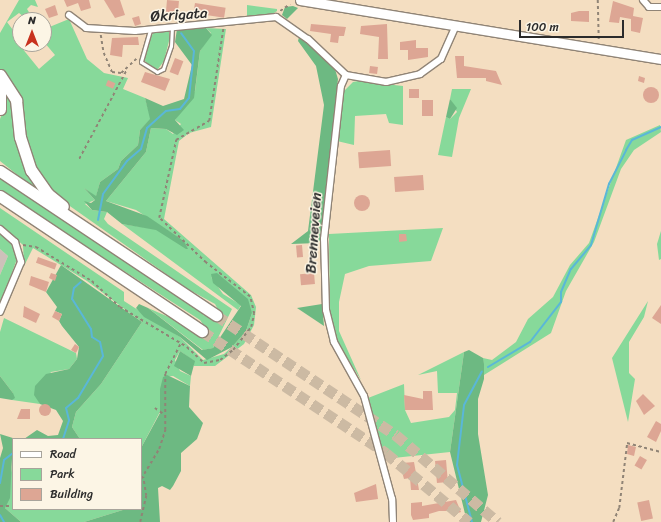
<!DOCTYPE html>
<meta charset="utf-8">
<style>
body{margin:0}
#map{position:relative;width:661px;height:522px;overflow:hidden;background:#f4dec1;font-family:Sriracha,sans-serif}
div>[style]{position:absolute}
.industrial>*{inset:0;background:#cec1ba}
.green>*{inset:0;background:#87d99a}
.forest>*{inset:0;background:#6db982}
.stream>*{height:2px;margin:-1px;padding:0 1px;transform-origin:1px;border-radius:1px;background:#5ab7d8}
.building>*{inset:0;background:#dda694;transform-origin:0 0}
.round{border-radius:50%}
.motorway-tunnel>*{height:11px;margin-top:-5.5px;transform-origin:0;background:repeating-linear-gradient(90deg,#ccbaa3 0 11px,transparent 0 16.5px)}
.path>*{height:1.5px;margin-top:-0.75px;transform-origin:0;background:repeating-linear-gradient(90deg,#908476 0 3px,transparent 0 6px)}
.roads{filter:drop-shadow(1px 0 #908476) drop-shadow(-1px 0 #908476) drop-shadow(0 1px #908476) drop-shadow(0 -1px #908476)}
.service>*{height:3px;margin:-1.5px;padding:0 1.5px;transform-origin:1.5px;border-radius:1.5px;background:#fff}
.minor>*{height:6px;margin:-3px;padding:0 3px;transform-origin:3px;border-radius:3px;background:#fff}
.primary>*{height:9px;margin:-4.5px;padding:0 4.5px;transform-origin:4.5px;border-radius:4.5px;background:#fff}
.motorway>*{height:11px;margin:-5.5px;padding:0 5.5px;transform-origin:5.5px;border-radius:5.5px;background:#fff}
span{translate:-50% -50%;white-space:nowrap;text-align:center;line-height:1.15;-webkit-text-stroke:3px #fcf5e5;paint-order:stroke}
.street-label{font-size:15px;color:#2b2b2b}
.legend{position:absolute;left:12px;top:438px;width:130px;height:72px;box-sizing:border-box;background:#fcf5e5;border:1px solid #a8a49b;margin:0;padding:5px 7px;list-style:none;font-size:12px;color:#2b2b2b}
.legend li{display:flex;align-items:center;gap:8px;height:20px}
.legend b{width:20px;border:1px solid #a8a49b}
.north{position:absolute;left:12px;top:12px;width:40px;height:40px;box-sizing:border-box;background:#fcf5e5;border:1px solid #a8a49b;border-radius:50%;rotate:0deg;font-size:11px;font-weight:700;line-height:16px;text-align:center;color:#2b2b2b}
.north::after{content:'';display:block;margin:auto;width:14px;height:18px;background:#c8321e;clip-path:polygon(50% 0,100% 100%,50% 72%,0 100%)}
.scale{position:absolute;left:519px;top:20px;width:105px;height:18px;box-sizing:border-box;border:2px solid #2b2b2b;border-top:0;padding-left:5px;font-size:12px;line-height:14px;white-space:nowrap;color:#2b2b2b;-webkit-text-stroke:3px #fcf5e5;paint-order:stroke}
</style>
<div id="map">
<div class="industrial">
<div style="clip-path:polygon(0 249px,8px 256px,0 275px)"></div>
</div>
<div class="green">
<div style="clip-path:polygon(19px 0,35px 0,38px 7px,31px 5px,27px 9px,32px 17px,28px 20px,19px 13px,7px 22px,16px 34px,13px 37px,39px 69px,55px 55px,44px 42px,47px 28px,69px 19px,87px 59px,104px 73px,128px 78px,123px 89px,145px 98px,151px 119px,140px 130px,138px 145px,121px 161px,118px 169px,100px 182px,96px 197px,84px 188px,95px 200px,85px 204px,92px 210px,107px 212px,104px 219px,108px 224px,232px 309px,213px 348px,203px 350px,148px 308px,178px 321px,198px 335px,208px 331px,200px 320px,0 191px,0 177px,205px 313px,203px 315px,213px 318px,220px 313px,215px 304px,186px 288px,67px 204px,51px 190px,33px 164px,24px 133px,18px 91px,0 69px,0 33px)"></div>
<div style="clip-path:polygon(247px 5px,277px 9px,277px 11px,269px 16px,247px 18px)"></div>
<div style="clip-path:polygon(206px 28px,226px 29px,211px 127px,189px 133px,179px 141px,164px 219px,251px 295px,256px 307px,254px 325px,244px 344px,215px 366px,194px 366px,194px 361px,180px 351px,175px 360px,180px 371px,191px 376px,190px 386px,173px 376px,163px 377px,162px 408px,141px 448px,141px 439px,80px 439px,72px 427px,76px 412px,101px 384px,142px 322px,87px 281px,33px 248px,24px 266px,23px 245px,0 225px,0 208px,124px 292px,124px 301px,180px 337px,203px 360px,224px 354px,232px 347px,246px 331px,252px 313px,211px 277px,223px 294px,241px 305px,238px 310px,122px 224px,156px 229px,184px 241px,136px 210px,106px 201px,146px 152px,151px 128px,166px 129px,173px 134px,181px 124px,175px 120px,195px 91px,200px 51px,211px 33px)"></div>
<div style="clip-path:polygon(158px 30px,169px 31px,169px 41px,164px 61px,158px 69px,153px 69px,142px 58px,153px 33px)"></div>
<div style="clip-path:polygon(358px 81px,403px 86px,403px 125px,389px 123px,386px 114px,355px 116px,354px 145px,337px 141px,344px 91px,353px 82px)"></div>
<div style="clip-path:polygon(5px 84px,40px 193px,0 161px,0 119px,6px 104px)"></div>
<div style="clip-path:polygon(452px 89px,471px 89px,459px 118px,452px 157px,438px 155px,446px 117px,450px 119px,457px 112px,450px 99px)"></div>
<div style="clip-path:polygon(660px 125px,661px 132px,634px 150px,621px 169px,594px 242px,566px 291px,551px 333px,484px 375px,483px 358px,492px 360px,516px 342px,528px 319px,553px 297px,570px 265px,589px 243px,626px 140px)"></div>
<div style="clip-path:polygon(443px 228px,431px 261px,369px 266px,345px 274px,339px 302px,339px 331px,361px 380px,337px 342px,330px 320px,329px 234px)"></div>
<div style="clip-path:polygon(661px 231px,661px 259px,659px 260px,657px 244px)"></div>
<div style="clip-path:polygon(0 232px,9px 239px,17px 259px,0 305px,0 275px,8px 256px,0 249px)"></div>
<div style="clip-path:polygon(648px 301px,644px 317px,629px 342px,629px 373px,635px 379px,628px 422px,612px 358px)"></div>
<div style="clip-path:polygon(4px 318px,76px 353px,77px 359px,69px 369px,51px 372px,38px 399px,40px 404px,12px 400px,13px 393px,0 376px,0 332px)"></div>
<div style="clip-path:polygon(464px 352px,450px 452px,384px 459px,368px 398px,404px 384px,405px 410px,411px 423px,449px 417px,455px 410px,457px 393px,438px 393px,437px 371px,418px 375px)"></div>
<div style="clip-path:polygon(13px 461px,13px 509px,126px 509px,84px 522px,21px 522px,5px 508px)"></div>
</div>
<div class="forest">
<div style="clip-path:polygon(285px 7px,293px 6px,298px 8px,287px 19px,282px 15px)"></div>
<div style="clip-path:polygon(206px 28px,212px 35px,200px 51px,194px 98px,175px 120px,184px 130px,177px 135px,166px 129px,151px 128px,146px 152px,106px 201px,147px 216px,184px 241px,188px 249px,186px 249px,156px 230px,122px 224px,107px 212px,92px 210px,84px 201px,91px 203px,95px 200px,84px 188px,96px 196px,100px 182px,118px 169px,121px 161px,138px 145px,140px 130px,150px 119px,145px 98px,163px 106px,184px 99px,192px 65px,175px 42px,177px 29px)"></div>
<div style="clip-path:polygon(299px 37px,334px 66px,338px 79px,321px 239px,318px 243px,291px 244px,308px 231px,324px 105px,316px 66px,298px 41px)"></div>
<div style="clip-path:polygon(450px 99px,457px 108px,450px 119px,446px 117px)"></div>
<div style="clip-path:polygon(61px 265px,142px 322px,101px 384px,76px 412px,72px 427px,80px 439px,24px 439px,37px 430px,48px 436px,58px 435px,63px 421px,56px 410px,40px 404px,34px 395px,35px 386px,46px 374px,69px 369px,77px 359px,79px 347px,62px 326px,59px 321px,62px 314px,55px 311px,57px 307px,46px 292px)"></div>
<div style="clip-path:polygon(217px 273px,248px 299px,252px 313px,246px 331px,232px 347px,207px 360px,180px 337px,144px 317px,136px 308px,139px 304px,148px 308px,202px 350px,213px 348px,241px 306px,213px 283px,211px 274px)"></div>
<div style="clip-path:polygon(322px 304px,324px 326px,297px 308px)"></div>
<div style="clip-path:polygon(469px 350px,483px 358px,484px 364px,484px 379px,478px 399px,478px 434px,488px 495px,481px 522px,467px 522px,450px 452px,464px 352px)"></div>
<div style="clip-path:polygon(180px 351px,195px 361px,191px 376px,174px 366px)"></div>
<div style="clip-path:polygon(167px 375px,190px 386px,189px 407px,203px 423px,197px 439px,181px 453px,181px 471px,173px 486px,170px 490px,162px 486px,158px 488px,160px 522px,84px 522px,126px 509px,141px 509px,141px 448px,160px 413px,160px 389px,163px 377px)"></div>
<div style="clip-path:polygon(0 376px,13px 393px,15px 398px,12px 400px,0 398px)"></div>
<div style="clip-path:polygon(0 434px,16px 439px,13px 439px,10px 498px,5px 508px,21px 522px,0 522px,0 458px,3px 448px)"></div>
</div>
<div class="stream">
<div style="left:98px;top:220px;width:26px;rotate:-79deg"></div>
<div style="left:103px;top:194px;width:41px;rotate:-54deg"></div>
<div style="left:127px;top:161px;width:18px;rotate:-41deg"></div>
<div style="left:141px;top:149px;width:22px;rotate:-74deg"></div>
<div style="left:147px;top:128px;width:25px;rotate:-42deg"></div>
<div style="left:166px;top:111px;width:14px;rotate:-8deg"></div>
<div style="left:180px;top:109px;width:14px;rotate:-51deg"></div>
<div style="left:189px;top:98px;width:47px;rotate:-83.9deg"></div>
<div style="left:194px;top:51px;width:22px;rotate:-126deg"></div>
<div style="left:488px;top:367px;width:49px;rotate:-30.8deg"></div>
<div style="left:530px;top:342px;width:51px;rotate:-52.2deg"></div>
<div style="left:561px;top:302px;width:10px;rotate:-90deg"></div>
<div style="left:561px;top:292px;width:25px;rotate:-67deg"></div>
<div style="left:571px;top:269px;width:31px;rotate:-50deg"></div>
<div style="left:591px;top:245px;width:64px;rotate:-73.6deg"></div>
<div style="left:609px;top:184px;width:38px;rotate:-63deg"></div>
<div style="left:626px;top:150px;width:12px;rotate:-59deg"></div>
<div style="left:632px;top:140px;width:32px;rotate:-24deg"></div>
<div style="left:63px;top:439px;width:20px;rotate:-72deg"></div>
<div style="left:69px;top:420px;width:12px;rotate:-104deg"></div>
<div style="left:66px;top:408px;width:16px;rotate:-40deg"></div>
<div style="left:78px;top:398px;width:49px;rotate:-59.2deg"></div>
<div style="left:103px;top:356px;width:14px;rotate:-102deg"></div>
<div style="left:100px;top:342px;width:9px;rotate:-148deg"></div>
<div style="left:92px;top:337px;width:8px;rotate:-97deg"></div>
<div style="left:91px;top:329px;width:36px;rotate:-122deg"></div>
<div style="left:72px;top:299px;width:11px;rotate:-80deg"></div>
<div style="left:74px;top:288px;width:9px;rotate:-41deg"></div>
<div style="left:0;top:483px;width:23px;rotate:-80deg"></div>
<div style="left:4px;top:460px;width:11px;rotate:-38deg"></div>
<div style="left:0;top:515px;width:8px;rotate:60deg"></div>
<div style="left:472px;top:522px;width:59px;rotate:-104.7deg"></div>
<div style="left:457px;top:465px;width:60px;rotate:-83.3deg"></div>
<div style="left:464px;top:405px;width:38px;rotate:-62deg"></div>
</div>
<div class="building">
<div style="clip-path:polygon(64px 0,89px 0,91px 8px,81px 11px,78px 3px,67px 7px)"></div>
<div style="clip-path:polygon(104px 0,120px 0,125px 15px,115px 18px)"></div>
<div style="left:167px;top:0;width:12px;height:15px;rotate:5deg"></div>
<div style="clip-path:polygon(613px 1px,634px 8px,633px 16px,643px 18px,640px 33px,631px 31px,631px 19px,620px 17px,619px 23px,609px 22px)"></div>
<div style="left:195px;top:3px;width:31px;height:10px;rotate:9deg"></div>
<div style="clip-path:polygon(55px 5px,58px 15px,49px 18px,45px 9px)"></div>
<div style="clip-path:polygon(579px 11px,589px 11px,589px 22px,571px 21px,571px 13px)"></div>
<div style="clip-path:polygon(139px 16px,141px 24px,135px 26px,132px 18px)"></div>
<div style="clip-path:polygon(311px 24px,346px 27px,344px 36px,339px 36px,338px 43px,330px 42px,331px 34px,310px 31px)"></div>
<div style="clip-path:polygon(387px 24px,388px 59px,378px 59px,379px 37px,360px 34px,361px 26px)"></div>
<div style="clip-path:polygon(138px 37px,139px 45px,123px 45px,122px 57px,110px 55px,112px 38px)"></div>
<div style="clip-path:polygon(416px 40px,416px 48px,428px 48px,428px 57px,408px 60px,408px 50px,400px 50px,400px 42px)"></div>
<div style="clip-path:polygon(455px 56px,464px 56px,464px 66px,496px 71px,502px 85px,486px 81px,486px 78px,457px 78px)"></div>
<div style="left:175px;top:58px;width:9px;height:15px;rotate:21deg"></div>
<div style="left:370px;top:66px;width:8px;height:7px;rotate:7deg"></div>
<div style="clip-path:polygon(145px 72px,170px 79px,165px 91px,141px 82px)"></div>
<div style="clip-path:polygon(639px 76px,645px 78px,644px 83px,638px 81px)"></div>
<div style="left:108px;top:80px;width:8px;height:6px;rotate:23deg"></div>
<div class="round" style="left:643px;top:87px;width:16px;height:16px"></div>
<div style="left:419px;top:89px;width:9px;height:10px;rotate:90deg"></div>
<div style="left:422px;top:100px;width:11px;height:16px"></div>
<div style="left:390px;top:150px;width:16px;height:32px;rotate:86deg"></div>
<div style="left:423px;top:175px;width:15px;height:29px;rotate:86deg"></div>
<div class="round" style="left:354px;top:195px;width:16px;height:16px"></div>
<div style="clip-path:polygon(399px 234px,406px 234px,407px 241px,399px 242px)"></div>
<div style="left:302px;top:245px;width:12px;height:6px;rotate:85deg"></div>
<div style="left:38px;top:257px;width:20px;height:6px;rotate:20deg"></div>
<div style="clip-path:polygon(51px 273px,57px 275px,55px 281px,49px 278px)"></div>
<div style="left:314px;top:273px;width:11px;height:14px;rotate:85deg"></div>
<div style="clip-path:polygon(31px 276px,49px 282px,46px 292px,29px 285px)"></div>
<div style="clip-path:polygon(661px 305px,661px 324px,652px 318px)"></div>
<div style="clip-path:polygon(24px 306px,40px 314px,36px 323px,23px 317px)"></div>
<div style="clip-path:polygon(55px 311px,62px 314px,59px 321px,52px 317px)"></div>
<div style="clip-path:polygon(75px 344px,79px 347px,76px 353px,71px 350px)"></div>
<div style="clip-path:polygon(423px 391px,432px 391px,433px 410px,405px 410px,404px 395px,423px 399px)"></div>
<div style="clip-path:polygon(643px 394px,655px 406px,644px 415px,636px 401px)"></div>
<div class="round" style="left:39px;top:404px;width:12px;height:12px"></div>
<div style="clip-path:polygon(21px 409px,30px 409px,30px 419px,17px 419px)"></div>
<div style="clip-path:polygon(656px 421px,661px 424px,661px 431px,656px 442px,647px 437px)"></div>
<div style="clip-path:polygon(628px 445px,636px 447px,634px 456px,627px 454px)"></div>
<div style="left:640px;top:456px;width:8px;height:11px;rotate:30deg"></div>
<div style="left:446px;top:460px;width:22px;height:11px;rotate:85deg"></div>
<div style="clip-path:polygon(414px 462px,419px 490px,411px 490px,410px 478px,404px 479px,401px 468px,402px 463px)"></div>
<div style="clip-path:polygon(376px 484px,378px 499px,356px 502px,354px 493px)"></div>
<div style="clip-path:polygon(456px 500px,461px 512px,452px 515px,450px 511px,439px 511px,429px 514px,429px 518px,413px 520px,411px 515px,411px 503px,422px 502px,422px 506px)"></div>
<div style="left:649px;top:500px;width:19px;height:12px;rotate:78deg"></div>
</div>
<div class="motorway-tunnel">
<div style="left:216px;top:315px;width:216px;rotate:33.7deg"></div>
<div style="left:396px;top:435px;width:134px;rotate:40.5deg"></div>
<div style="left:202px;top:331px;width:221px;rotate:33.5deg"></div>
<div style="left:386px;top:453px;width:108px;rotate:39.7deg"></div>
</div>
<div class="path">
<div style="left:598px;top:0;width:42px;rotate:88.6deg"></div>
<div style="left:280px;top:11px;width:12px;rotate:-35deg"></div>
<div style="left:101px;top:35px;width:18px;rotate:81deg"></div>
<div style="left:104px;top:53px;width:21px;rotate:67deg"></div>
<div style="left:112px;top:72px;width:9px;rotate:6deg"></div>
<div style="left:121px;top:73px;width:21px;rotate:-43deg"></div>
<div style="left:79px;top:159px;width:102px;rotate:-61.9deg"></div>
<div style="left:23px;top:245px;width:13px;rotate:9deg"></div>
<div style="left:36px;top:247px;width:66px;rotate:31.3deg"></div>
<div style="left:92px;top:281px;width:38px;rotate:43deg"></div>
<div style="left:120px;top:307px;width:78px;rotate:30.8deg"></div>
<div style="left:187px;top:347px;width:23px;rotate:43deg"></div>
<div style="left:204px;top:363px;width:16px;rotate:-11deg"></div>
<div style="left:220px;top:360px;width:16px;rotate:-38deg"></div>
<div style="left:233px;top:350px;width:29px;rotate:-52deg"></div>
<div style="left:251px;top:327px;width:13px;rotate:-77deg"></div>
<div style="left:254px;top:314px;width:17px;rotate:-103deg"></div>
<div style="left:250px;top:297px;width:56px;rotate:-142.3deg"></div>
<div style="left:206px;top:263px;width:65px;rotate:-136.2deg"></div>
<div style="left:159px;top:218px;width:80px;rotate:-77.7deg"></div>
<div style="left:176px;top:140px;width:38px;rotate:-30deg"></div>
<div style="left:209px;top:121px;width:93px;rotate:-81.3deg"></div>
<div style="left:155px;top:408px;width:12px;rotate:35deg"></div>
<div style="left:141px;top:479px;width:35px;rotate:-59deg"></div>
<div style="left:159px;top:449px;width:20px;rotate:-72deg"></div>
<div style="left:165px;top:430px;width:56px;rotate:-90deg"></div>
<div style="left:165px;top:374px;width:35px;rotate:-63deg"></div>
<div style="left:0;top:506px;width:12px"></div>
<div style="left:140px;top:522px;width:27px;rotate:-77deg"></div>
<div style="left:146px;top:496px;width:19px;rotate:-99deg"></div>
<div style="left:613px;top:522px;width:15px;rotate:-67deg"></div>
<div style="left:619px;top:508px;width:65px;rotate:-83deg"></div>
<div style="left:627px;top:443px;width:35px;rotate:15deg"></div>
</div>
<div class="roads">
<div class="service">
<div style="left:150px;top:30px;width:33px;rotate:106deg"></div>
<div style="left:141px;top:62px;width:19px;rotate:32deg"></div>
<div style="left:157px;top:72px;width:7px;rotate:-27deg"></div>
<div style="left:163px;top:69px;width:24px;rotate:-71deg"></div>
<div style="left:171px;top:46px;width:18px;rotate:-87deg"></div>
</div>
<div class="minor">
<div style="left:643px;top:0;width:9px;rotate:49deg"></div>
<div style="left:649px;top:7px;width:12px"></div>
<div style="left:69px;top:15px;width:21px;rotate:37deg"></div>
<div style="left:86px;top:28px;width:49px;rotate:3.5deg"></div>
<div style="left:135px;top:31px;width:142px;rotate:-5.7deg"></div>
<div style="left:276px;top:17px;width:39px;rotate:35deg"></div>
<div style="left:308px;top:39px;width:52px;rotate:43.5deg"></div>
<div style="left:0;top:229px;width:20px;rotate:41deg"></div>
<div style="left:15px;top:242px;width:21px;rotate:73deg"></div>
<div style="left:21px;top:262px;width:54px;rotate:112.8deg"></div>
<div style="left:393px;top:522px;width:23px;rotate:-92deg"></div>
<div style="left:392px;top:499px;width:107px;rotate:-105.2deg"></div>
<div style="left:364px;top:396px;width:62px;rotate:-119.1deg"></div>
<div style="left:334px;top:342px;width:33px;rotate:-104deg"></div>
<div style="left:326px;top:310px;width:71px;rotate:-91.6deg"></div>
<div style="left:324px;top:239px;width:154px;rotate:-83.7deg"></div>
<div style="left:341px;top:86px;width:12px;rotate:-66deg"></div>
<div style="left:346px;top:75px;width:41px;rotate:9.9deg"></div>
<div style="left:386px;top:82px;width:35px;rotate:-13deg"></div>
<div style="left:420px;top:74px;width:26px;rotate:-36deg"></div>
<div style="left:441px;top:59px;width:37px;rotate:-66deg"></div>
</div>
<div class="primary">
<div style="left:300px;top:0;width:366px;rotate:9.3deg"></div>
</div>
<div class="motorway">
<div style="left:0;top:75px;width:30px;rotate:57deg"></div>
<div style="left:16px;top:100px;width:37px;rotate:84deg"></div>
<div style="left:20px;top:137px;width:35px;rotate:72deg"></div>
<div style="left:31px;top:170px;width:29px;rotate:55deg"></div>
<div style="left:48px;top:194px;width:19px;rotate:39deg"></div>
<div style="left:0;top:88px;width:21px;rotate:90deg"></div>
<div style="left:0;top:171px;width:260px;rotate:33.7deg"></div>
<div style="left:0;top:196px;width:243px;rotate:33.8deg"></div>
</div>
</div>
<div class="street-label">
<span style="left:179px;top:15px;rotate:-4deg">Økrigata</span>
<span style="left:314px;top:233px;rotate:-86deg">Brenneveien</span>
</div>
<ul class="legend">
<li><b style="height:5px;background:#fff"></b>Road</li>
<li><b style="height:11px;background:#87d99a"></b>Park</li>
<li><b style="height:11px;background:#dda694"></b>Building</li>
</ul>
<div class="north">N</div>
<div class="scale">100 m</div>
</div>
